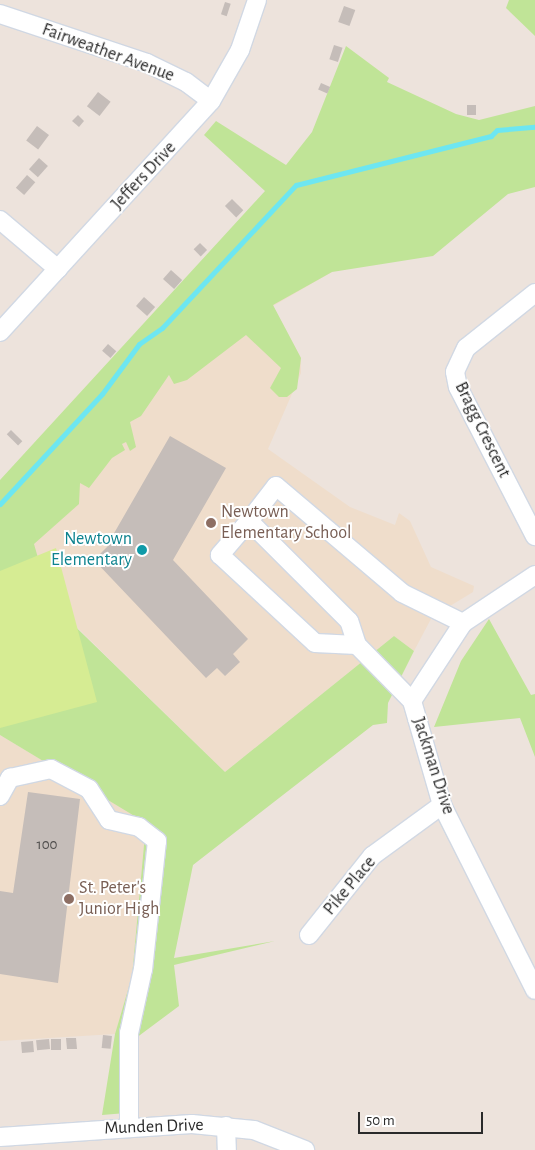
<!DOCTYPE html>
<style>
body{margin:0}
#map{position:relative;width:535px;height:1150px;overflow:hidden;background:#ede3dc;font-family:"Alegreya Sans",sans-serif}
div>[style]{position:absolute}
.education>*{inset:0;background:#efddcb}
.green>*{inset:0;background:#c0e497}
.pitch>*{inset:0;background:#d6ec93}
.stream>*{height:5px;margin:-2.5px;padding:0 2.5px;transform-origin:2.5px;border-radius:2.5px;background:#6de6f1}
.building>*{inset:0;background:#c5bdb9;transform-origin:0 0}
.roads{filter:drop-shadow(1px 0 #d1d8e3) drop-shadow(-1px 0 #d1d8e3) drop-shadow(0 1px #d1d8e3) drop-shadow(0 -1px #d1d8e3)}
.minor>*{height:18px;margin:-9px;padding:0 9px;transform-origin:9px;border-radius:9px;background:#fff}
.dots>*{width:14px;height:14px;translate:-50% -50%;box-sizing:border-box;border:2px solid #fff;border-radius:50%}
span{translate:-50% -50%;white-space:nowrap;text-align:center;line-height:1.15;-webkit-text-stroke:4px #fff;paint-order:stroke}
.number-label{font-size:15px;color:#514f4e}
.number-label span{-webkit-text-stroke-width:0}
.street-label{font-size:18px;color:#2a2a2a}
.education-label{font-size:18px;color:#785e54}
.left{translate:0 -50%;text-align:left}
.culture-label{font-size:18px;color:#0d838f}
.right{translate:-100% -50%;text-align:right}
.scale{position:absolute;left:358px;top:1112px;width:125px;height:22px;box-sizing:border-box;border:2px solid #2a2a2a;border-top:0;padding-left:6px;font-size:15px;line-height:18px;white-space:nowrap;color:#2a2a2a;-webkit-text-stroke:4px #fff;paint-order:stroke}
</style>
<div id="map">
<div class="education">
<div style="clip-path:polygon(332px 272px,273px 306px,301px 358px,301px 373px,268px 449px,350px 507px,395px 525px,399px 513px,410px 521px,431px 567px,474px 586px,473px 592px,432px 617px,414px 651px,394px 636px,225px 772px,2px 554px,258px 280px)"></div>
<div style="clip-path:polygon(0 735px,146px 823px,132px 976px,115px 1034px,0 1041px)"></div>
</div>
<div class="green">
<div style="clip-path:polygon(509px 0,535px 0,535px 36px,506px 8px)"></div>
<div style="clip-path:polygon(346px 46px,389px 78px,387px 82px,456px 114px,479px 120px,535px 106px,535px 187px,508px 194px,433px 256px,332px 272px,273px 305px,301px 358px,297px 389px,287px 397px,279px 397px,270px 388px,281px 368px,246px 335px,187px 380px,174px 384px,169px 375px,141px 416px,130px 422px,136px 447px,130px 451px,126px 442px,122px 444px,125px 450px,112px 458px,89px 488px,80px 483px,79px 504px,34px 544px,51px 603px,225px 772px,394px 636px,414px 651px,388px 703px,387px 723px,373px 725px,193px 865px,174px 958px,275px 941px,174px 965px,179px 1006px,132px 1041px,138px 1112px,102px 1115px,115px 1034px,132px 976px,146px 823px,0 735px,0 480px,265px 191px,204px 135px,216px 121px,286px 165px,312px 132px)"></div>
<div style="clip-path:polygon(489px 619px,531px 695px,535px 694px,535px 757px,520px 718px,434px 727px,461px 661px)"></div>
</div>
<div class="pitch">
<div style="clip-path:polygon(56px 548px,97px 702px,0 728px,0 571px)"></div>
</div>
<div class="stream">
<div style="left:0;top:504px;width:150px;rotate:-47.2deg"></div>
<div style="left:102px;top:394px;width:62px;rotate:-53.5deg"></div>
<div style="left:139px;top:344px;width:28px;rotate:-35deg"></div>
<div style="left:162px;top:328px;width:196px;rotate:-46.9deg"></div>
<div style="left:296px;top:185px;width:201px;rotate:-14.1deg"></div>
<div style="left:491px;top:136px;width:8px;rotate:-45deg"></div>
<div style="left:497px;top:130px;width:38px;rotate:-5deg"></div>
</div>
<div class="building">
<div style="left:225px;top:2px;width:6px;height:13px;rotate:18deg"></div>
<div style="left:344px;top:6px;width:12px;height:17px;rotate:20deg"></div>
<div style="left:334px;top:45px;width:9px;height:15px;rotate:18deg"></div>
<div style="left:321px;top:83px;width:10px;height:7px;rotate:24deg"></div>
<div style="left:98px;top:92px;width:16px;height:18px;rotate:38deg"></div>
<div style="left:476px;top:105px;width:10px;height:9px;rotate:90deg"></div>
<div style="clip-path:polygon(78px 115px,84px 121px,79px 127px,72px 121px)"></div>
<div style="left:37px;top:126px;width:15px;height:18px;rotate:37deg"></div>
<div style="left:39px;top:158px;width:12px;height:15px;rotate:42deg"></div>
<div style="left:27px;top:175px;width:11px;height:17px;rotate:41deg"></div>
<div style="left:232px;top:199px;width:16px;height:10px;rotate:45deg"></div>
<div style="left:200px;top:243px;width:10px;height:9px;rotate:45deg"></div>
<div style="left:171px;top:270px;width:15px;height:12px;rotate:42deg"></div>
<div style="left:144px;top:297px;width:15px;height:12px;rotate:42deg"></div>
<div style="left:108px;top:344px;width:11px;height:9px;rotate:41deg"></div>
<div style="left:11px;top:430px;width:16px;height:6px;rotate:45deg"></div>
<div style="clip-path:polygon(170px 436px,226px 468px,173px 560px,248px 639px,233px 654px,240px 662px,225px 676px,217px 668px,206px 678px,94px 560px,115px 539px,113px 535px)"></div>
<div style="clip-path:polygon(28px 792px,80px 799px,58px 983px,0 974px,0 891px,13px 893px)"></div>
<div style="left:103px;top:1035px;width:9px;height:13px;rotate:6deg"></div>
<div style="clip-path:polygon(66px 1038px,76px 1038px,77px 1049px,67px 1049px)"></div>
<div style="left:49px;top:1039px;width:10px;height:13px;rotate:84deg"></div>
<div style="left:51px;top:1039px;width:10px;height:11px"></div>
<div style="left:33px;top:1041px;width:11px;height:12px;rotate:85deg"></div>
</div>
<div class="roads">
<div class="minor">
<div style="left:0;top:14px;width:155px;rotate:18.4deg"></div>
<div style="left:147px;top:63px;width:43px;rotate:26deg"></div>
<div style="left:186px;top:82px;width:31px;rotate:37deg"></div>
<div style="left:0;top:220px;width:76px;rotate:40.2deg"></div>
<div style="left:535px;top:293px;width:88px;rotate:141.4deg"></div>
<div style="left:466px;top:348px;width:26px;rotate:115deg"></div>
<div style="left:455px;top:372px;width:15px;rotate:79deg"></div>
<div style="left:458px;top:387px;width:168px;rotate:62.7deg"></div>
<div style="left:0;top:332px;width:313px;rotate:-47.6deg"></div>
<div style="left:211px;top:101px;width:59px;rotate:-60.4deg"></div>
<div style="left:240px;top:50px;width:53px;rotate:-71.2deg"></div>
<div style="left:249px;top:521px;width:45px;rotate:130.5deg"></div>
<div style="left:220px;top:555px;width:129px;rotate:42.8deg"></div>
<div style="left:315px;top:643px;width:42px;rotate:2.7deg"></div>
<div style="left:535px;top:575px;width:87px;rotate:146.3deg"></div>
<div style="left:463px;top:623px;width:93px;rotate:123.2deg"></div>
<div style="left:412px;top:701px;width:108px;rotate:73.9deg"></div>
<div style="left:442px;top:805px;width:207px;rotate:63.3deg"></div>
<div style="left:412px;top:701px;width:78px;rotate:-134.5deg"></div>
<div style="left:357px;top:645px;width:25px;rotate:-108deg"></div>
<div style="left:349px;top:621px;width:141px;rotate:-135deg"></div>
<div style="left:249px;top:521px;width:44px;rotate:-52.4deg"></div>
<div style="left:276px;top:486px;width:165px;rotate:40.3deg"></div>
<div style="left:402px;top:593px;width:68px;rotate:26.2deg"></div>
<div style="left:0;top:796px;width:21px;rotate:-61deg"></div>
<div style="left:10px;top:778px;width:42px;rotate:-12.4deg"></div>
<div style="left:51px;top:769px;width:43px;rotate:27.8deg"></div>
<div style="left:89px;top:789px;width:37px;rotate:57deg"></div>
<div style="left:109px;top:820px;width:31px;rotate:13deg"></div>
<div style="left:139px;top:827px;width:23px;rotate:38deg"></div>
<div style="left:157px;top:841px;width:129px;rotate:96.2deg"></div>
<div style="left:143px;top:969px;width:66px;rotate:102.3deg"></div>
<div style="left:129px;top:1033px;width:94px;rotate:90deg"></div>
<div style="left:309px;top:935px;width:101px;rotate:-51.4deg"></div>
<div style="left:372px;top:856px;width:87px;rotate:-36.1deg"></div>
<div style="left:226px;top:1126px;width:24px;rotate:88deg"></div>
<div style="left:0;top:1137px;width:192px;rotate:-3.9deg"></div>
<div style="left:192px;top:1124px;width:62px;rotate:5.5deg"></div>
<div style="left:254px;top:1130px;width:55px;rotate:21.4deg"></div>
</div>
</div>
<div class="dots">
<div style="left:211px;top:523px;background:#8d6e63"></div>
<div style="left:142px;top:550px;background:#0f9aa8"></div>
<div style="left:69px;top:899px;background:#8d6e63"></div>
</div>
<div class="number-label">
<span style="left:47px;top:845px">100</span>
</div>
<div class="street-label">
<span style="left:108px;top:53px;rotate:20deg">Fairweather Avenue</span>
<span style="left:144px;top:176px;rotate:-47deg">Jeffers Drive</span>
<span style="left:482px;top:430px;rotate:64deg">Bragg Crescent</span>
<span style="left:433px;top:766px;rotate:72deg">Jackman Drive</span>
<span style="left:350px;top:886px;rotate:-50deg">Pike Place</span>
<span style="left:154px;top:1127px;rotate:-2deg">Munden Drive</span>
</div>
<div class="education-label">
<span class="left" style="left:221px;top:523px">Newtown<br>Elementary School</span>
<span class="left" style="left:79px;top:899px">St. Peter's<br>Junior High</span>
</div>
<div class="culture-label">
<span class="right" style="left:132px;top:550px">Newtown<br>Elementary</span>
</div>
<div class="scale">50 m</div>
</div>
